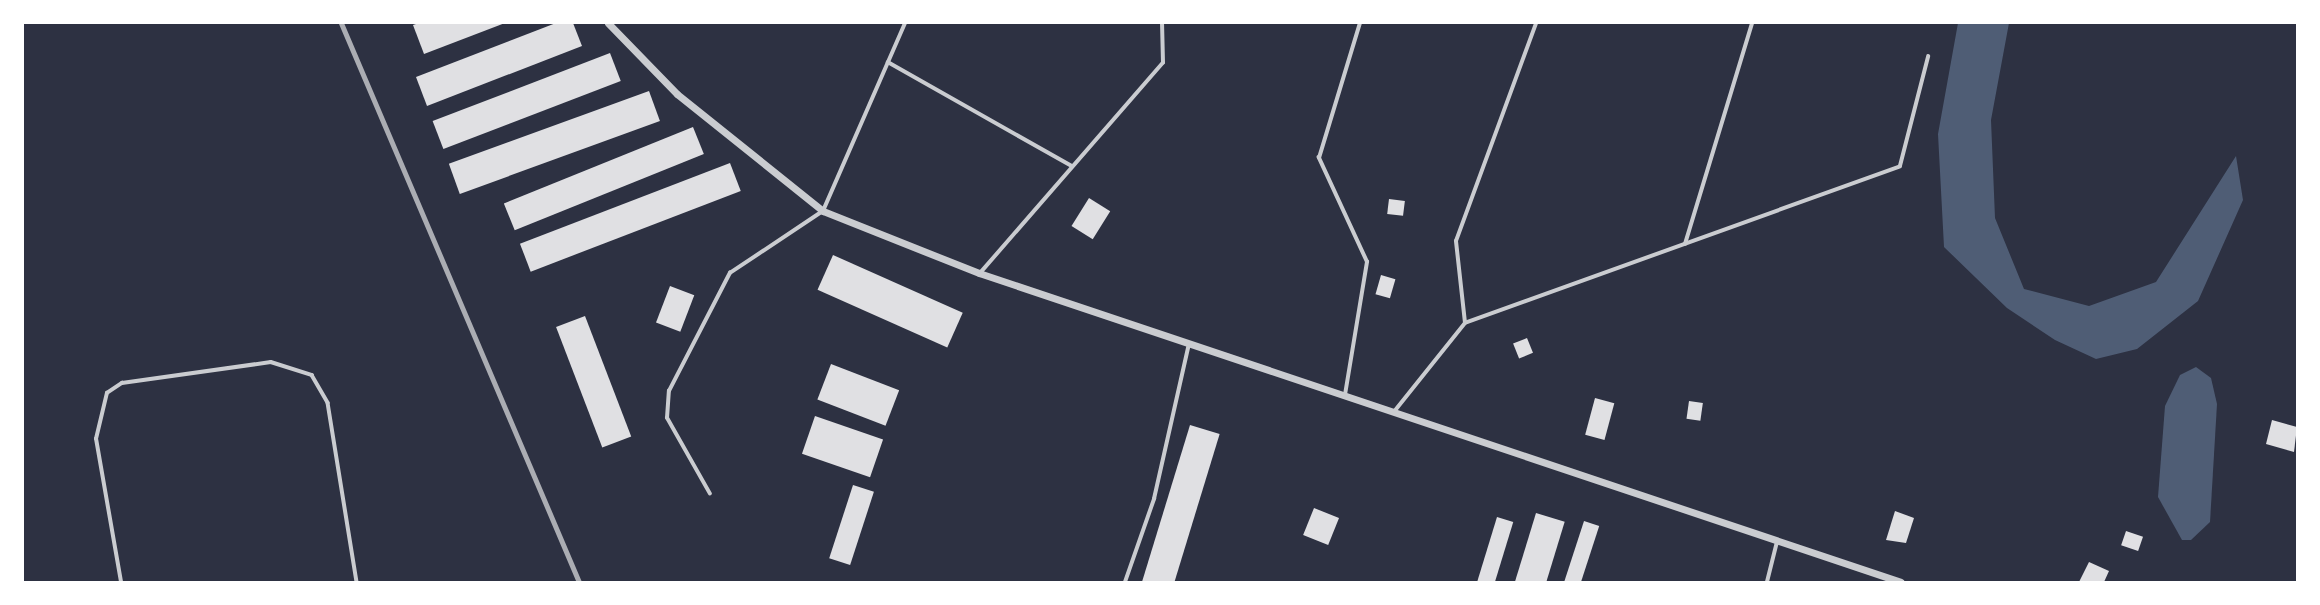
<!DOCTYPE html>
<style>
body{margin:0}
#map{position:relative;width:2320px;height:605px;overflow:hidden;background:#2d3142;font-family:Mulish,sans-serif}
div>[style]{position:absolute}
.water>*{inset:0;background:#4f5d75}
.building>*{inset:0;background:#e0e0e3;transform-origin:0 0}
.service>*{height:3.5px;margin:-1.75px;padding:0 1.75px;transform-origin:1.75px;border-radius:1.75px;background:#caccd0}
.minor>*{height:7px;margin:-3.5px;padding:0 3.5px;transform-origin:3.5px;border-radius:3.5px;background:#caccd0}
.rail>*{height:5px;margin:-2.5px;padding:0 2.5px;transform-origin:2.5px;border-radius:2.5px;background:#abadb3}
span{translate:-50% -50%;white-space:nowrap;text-align:center;line-height:1.15;-webkit-text-stroke:5px #fff;paint-order:stroke}
.frame{position:absolute;inset:0;border:24px solid #fff;pointer-events:none}
</style>
<div id="map">
<div class="water">
<div style="clip-path:polygon(1958px 23px,2009px 23px,1991px 120px,1995px 218px,2024px 289px,2089px 306px,2156px 282px,2236px 156px,2243px 200px,2198px 301px,2137px 349px,2096px 359px,2055px 340px,2007px 308px,1944px 247px,1938px 134px)"></div>
<div style="clip-path:polygon(2196px 367px,2211px 378px,2217px 404px,2210px 522px,2191px 540px,2182px 540px,2158px 497px,2165px 406px,2180px 375px)"></div>
</div>
<div class="building">
<div style="clip-path:polygon(419px 23px,505px 23px,424px 54px,413px 25px)"></div>
<div style="clip-path:polygon(556px 23px,573px 23px,582px 46px,427px 106px,416px 77px)"></div>
<div style="left:610px;top:53px;width:30px;height:190px;rotate:69deg"></div>
<div style="left:649px;top:91px;width:32px;height:213px;rotate:70deg"></div>
<div style="left:693px;top:127px;width:29px;height:204px;rotate:68deg"></div>
<div style="left:730px;top:163px;width:30px;height:225px;rotate:69deg"></div>
<div style="left:1089px;top:198px;width:25px;height:33px;rotate:32deg"></div>
<div style="left:1389px;top:199px;width:16px;height:15px;rotate:7deg"></div>
<div style="left:833px;top:255px;width:142px;height:38px;rotate:24deg"></div>
<div style="left:1381px;top:275px;width:15px;height:20px;rotate:16deg"></div>
<div style="left:670px;top:286px;width:26px;height:39px;rotate:21deg"></div>
<div style="left:585px;top:316px;width:129px;height:31px;rotate:69deg"></div>
<div style="left:1527px;top:338px;width:16px;height:15px;rotate:68deg"></div>
<div style="left:831px;top:364px;width:73px;height:38px;rotate:21deg"></div>
<div style="left:1595px;top:398px;width:20px;height:38px;rotate:15deg"></div>
<div style="left:1689px;top:401px;width:14px;height:18px;rotate:8deg"></div>
<div style="left:815px;top:416px;width:72px;height:40px;rotate:19deg"></div>
<div style="clip-path:polygon(2272px 420px,2297px 427px,2294px 452px,2266px 444px)"></div>
<div style="left:1190px;top:425px;width:31px;height:164px;rotate:17deg"></div>
<div style="left:853px;top:485px;width:22px;height:77px;rotate:18deg"></div>
<div style="left:1314px;top:508px;width:27px;height:29px;rotate:22deg"></div>
<div style="clip-path:polygon(1895px 511px,1914px 518px,1906px 543px,1886px 540px)"></div>
<div style="left:1536px;top:513px;width:30px;height:72px;rotate:17deg"></div>
<div style="left:1497px;top:517px;width:17px;height:69px;rotate:17deg"></div>
<div style="left:1584px;top:521px;width:16px;height:64px;rotate:18deg"></div>
<div style="left:2126px;top:531px;width:18px;height:15px;rotate:19deg"></div>
<div style="clip-path:polygon(2089px 562px,2109px 571px,2104px 582px,2079px 582px)"></div>
</div>
<div class="service">
<div style="left:888px;top:62px;width:211px;rotate:29.5deg"></div>
<div style="left:1685px;top:244px;width:231px;rotate:-73.1deg"></div>
<div style="left:981px;top:272px;width:277px;rotate:-49deg"></div>
<div style="left:1163px;top:63px;width:40px;rotate:-91.4deg"></div>
<div style="left:1465px;top:323px;width:462px;rotate:-19.8deg"></div>
<div style="left:1900px;top:166px;width:113px;rotate:-75.6deg"></div>
<div style="left:1345px;top:395px;width:135px;rotate:-80.6deg"></div>
<div style="left:1367px;top:262px;width:115px;rotate:-114.8deg"></div>
<div style="left:1319px;top:158px;width:141px;rotate:-73.1deg"></div>
<div style="left:1393px;top:413px;width:115px;rotate:-51.3deg"></div>
<div style="left:1465px;top:323px;width:82px;rotate:-96.3deg"></div>
<div style="left:1456px;top:241px;width:232px;rotate:-69.8deg"></div>
<div style="left:710px;top:494px;width:87px;rotate:-119.5deg"></div>
<div style="left:667px;top:418px;width:27px;rotate:-86deg"></div>
<div style="left:669px;top:391px;width:133px;rotate:-62.7deg"></div>
<div style="left:730px;top:273px;width:112px;rotate:-33.7deg"></div>
<div style="left:823px;top:211px;width:205px;rotate:-66.4deg"></div>
<div style="left:121px;top:582px;width:145px;rotate:-99.9deg"></div>
<div style="left:96px;top:439px;width:47px;rotate:-76.6deg"></div>
<div style="left:107px;top:393px;width:18px;rotate:-34deg"></div>
<div style="left:122px;top:383px;width:150px;rotate:-8deg"></div>
<div style="left:271px;top:362px;width:43px;rotate:17.6deg"></div>
<div style="left:312px;top:375px;width:32px;rotate:60deg"></div>
<div style="left:328px;top:403px;width:181px;rotate:80.8deg"></div>
<div style="left:1125px;top:582px;width:88px;rotate:-70.7deg"></div>
<div style="left:1154px;top:499px;width:159px;rotate:-77.3deg"></div>
<div style="left:1767px;top:582px;width:41px;rotate:-76deg"></div>
</div>
<div class="minor">
<div style="left:608px;top:23px;width:99px;rotate:45.8deg"></div>
<div style="left:677px;top:94px;width:187px;rotate:38.7deg"></div>
<div style="left:823px;top:211px;width:168px;rotate:21.7deg"></div>
<div style="left:979px;top:273px;width:972px;rotate:18.53deg"></div>
</div>
<div class="rail">
<div style="left:341px;top:23px;width:608px;rotate:66.94deg"></div>
</div>
<div class="frame"></div>
</div>
